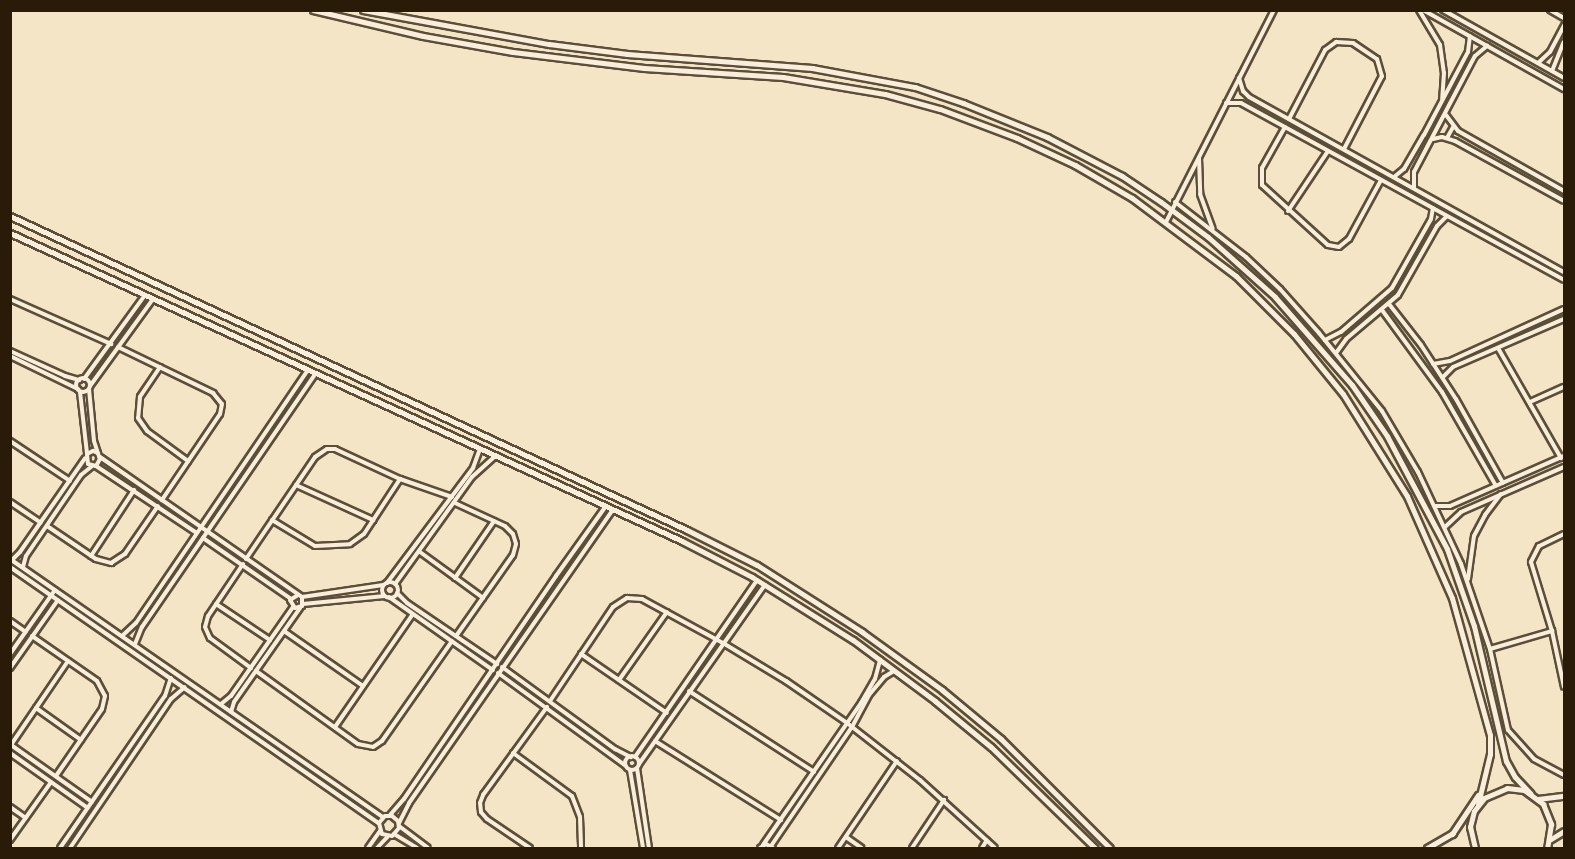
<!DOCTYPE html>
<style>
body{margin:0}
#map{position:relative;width:1575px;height:859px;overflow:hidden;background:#f4e5c7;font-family:"IM FELL English",serif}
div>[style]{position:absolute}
.roads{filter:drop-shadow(2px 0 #5c4e37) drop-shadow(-2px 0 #5c4e37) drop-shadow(0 2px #5c4e37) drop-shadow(0 -2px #5c4e37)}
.street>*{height:4px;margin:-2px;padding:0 2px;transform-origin:2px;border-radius:2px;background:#f8eedb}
.street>.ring{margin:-2px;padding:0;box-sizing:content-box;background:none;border:4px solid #f8eedb;border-radius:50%}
.secondary>*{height:5px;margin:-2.5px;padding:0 2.5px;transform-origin:2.5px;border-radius:2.5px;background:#f8eedb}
span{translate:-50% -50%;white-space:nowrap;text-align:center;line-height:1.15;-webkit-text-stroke:6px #f8eedb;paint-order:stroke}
.frame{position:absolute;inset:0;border:12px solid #291b07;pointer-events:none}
</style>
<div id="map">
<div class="roads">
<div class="street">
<div style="left:1419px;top:10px;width:41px;rotate:59deg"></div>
<div style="left:1440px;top:45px;width:28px;rotate:82deg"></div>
<div style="left:1444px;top:73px;width:26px;rotate:94deg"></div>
<div style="left:1423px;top:10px;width:162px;rotate:29.3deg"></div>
<div style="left:1443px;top:10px;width:139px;rotate:29.3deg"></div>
<div style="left:1550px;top:10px;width:16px;rotate:30deg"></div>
<div style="left:1538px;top:63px;width:16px;rotate:-43deg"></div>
<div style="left:1550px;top:52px;width:30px;rotate:-62deg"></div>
<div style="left:1552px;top:71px;width:31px;rotate:-68deg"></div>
<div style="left:1239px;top:78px;width:14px;rotate:73deg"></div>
<div style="left:1243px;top:91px;width:8px;rotate:45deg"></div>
<div style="left:1249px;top:97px;width:360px;rotate:29.1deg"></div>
<div style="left:1226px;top:103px;width:15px"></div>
<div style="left:1241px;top:103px;width:368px;rotate:28.7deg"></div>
<div style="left:1446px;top:115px;width:20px;rotate:53deg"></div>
<div style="left:1458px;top:131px;width:122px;rotate:29.5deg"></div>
<div style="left:1289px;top:119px;width:78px;rotate:-62.4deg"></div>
<div style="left:1325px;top:50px;width:14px;rotate:-36deg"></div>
<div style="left:1336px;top:42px;width:17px;rotate:3deg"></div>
<div style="left:1353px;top:43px;width:29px;rotate:34deg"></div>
<div style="left:1377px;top:59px;width:18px;rotate:74deg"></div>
<div style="left:1382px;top:76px;width:82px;rotate:117.5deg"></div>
<div style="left:1285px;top:127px;width:47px;rotate:119.3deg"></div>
<div style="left:1262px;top:168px;width:17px;rotate:90deg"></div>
<div style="left:1262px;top:185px;width:89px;rotate:42.3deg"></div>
<div style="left:1328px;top:245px;width:11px;rotate:10deg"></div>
<div style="left:1339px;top:247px;width:13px;rotate:-39deg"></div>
<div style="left:1349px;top:239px;width:67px;rotate:-61.5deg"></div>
<div style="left:1447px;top:138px;width:13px;rotate:-61deg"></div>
<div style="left:1433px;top:139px;width:9px;rotate:-13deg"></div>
<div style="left:1442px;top:137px;width:14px;rotate:17deg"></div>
<div style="left:1455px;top:141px;width:124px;rotate:28.8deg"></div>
<div style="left:1199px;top:158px;width:36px;rotate:88deg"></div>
<div style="left:1200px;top:194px;width:37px;rotate:70deg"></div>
<div style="left:1394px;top:177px;width:13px;rotate:-39deg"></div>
<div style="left:1404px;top:169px;width:39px;rotate:-60deg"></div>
<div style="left:1424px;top:135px;width:94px;rotate:-62.1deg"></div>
<div style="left:1468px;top:52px;width:16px;rotate:-83deg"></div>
<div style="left:1414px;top:188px;width:16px;rotate:-90deg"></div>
<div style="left:1414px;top:172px;width:131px;rotate:-62.3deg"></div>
<div style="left:1475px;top:56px;width:16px;rotate:-40deg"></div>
<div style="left:1175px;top:202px;width:90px;rotate:37.8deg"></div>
<div style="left:1246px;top:257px;width:47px;rotate:43.3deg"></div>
<div style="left:1280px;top:289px;width:59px;rotate:48.4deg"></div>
<div style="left:1319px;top:333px;width:100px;rotate:51.1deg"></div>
<div style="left:1382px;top:411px;width:71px;rotate:59.5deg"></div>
<div style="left:1418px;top:472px;width:102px;rotate:64.9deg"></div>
<div style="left:1461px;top:564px;width:90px;rotate:71.2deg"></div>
<div style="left:1490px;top:649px;width:83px;rotate:77.5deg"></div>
<div style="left:1508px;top:730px;width:39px;rotate:48deg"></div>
<div style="left:1534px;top:759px;width:34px;rotate:28deg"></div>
<div style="left:1288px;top:211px;width:72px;rotate:-56.3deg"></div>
<div style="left:1166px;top:222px;width:238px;rotate:-63deg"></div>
<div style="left:10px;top:299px;width:111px;rotate:24deg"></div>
<div style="left:1389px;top:304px;width:52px;rotate:52deg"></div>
<div style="left:1421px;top:345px;width:64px;rotate:57.1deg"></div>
<div style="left:1456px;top:399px;width:96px;rotate:60.8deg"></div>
<div style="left:1382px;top:310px;width:102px;rotate:53.8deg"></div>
<div style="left:1442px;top:392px;width:108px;rotate:60.1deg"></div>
<div style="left:1325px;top:340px;width:18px;rotate:-27deg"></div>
<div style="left:1341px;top:332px;width:67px;rotate:-40.8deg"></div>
<div style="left:1392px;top:288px;width:79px;rotate:-60.5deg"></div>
<div style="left:1431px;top:219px;width:11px;rotate:-80deg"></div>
<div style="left:118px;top:347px;width:106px;rotate:25.8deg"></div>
<div style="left:213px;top:393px;width:14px;rotate:51deg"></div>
<div style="left:222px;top:404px;width:10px;rotate:101deg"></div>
<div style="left:220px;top:414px;width:104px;rotate:124deg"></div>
<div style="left:1498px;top:348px;width:127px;rotate:60.2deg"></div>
<div style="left:10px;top:351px;width:60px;rotate:24.4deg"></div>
<div style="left:65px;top:376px;width:15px;rotate:16deg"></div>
<div style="left:1336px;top:353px;width:17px;rotate:-54deg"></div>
<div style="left:1346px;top:339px;width:68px;rotate:-40.2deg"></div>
<div style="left:1398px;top:295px;width:79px;rotate:-60.5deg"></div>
<div style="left:1437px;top:226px;width:14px;rotate:-45deg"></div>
<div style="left:10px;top:356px;width:76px;rotate:25.9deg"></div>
<div style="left:1433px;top:364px;width:17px;rotate:-10deg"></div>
<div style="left:1450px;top:361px;width:125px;rotate:-24.5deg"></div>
<div style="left:160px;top:367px;width:36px;rotate:124deg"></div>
<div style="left:140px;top:397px;width:21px;rotate:95deg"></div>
<div style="left:138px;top:418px;width:16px;rotate:55deg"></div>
<div style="left:147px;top:431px;width:51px;rotate:36.2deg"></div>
<div style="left:1443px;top:377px;width:14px;rotate:-45deg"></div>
<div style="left:1453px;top:367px;width:121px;rotate:-23.4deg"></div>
<div class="ring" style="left:76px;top:378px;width:10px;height:10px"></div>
<div style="left:84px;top:379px;width:104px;rotate:-54deg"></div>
<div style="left:90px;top:386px;width:107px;rotate:-54.1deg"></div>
<div style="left:89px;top:389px;width:52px;rotate:84.5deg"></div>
<div style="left:94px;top:441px;width:19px;rotate:72deg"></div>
<div style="left:100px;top:459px;width:8px;rotate:120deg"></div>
<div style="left:96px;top:466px;width:8px;rotate:-166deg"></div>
<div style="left:88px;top:464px;width:10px;rotate:-96deg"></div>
<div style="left:87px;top:454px;width:7px;rotate:-27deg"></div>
<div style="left:93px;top:451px;width:5px;rotate:22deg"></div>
<div style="left:80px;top:392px;width:61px;rotate:83.5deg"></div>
<div style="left:1530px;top:402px;width:37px;rotate:-24deg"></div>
<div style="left:10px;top:441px;width:72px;rotate:33.7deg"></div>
<div style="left:100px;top:457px;width:246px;rotate:34.7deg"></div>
<div style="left:302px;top:597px;width:9px;rotate:90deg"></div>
<div style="left:302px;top:606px;width:7px;rotate:164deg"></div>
<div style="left:295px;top:608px;width:9px;rotate:-122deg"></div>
<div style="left:290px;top:600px;width:9px;rotate:-32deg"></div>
<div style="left:96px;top:466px;width:121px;rotate:33.6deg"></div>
<div style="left:296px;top:485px;width:85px;rotate:24.4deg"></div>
<div style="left:10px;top:502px;width:37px;rotate:34deg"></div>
<div style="left:455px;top:503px;width:55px;rotate:24.7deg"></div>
<div style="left:505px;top:526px;width:11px;rotate:45deg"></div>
<div style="left:513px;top:534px;width:10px;rotate:73deg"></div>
<div style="left:516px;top:544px;width:11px;rotate:105deg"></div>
<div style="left:513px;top:555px;width:99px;rotate:125.1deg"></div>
<div style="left:1435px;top:506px;width:15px"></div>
<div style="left:1450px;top:506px;width:124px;rotate:-23.7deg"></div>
<div style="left:272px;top:520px;width:50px;rotate:31.2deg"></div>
<div style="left:315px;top:546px;width:35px;rotate:-3deg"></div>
<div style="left:350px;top:544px;width:17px;rotate:-36deg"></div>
<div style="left:364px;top:534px;width:66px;rotate:-56.8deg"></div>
<div style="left:47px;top:526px;width:59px;rotate:34deg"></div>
<div style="left:96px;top:559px;width:16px;rotate:15deg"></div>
<div style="left:111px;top:563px;width:17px;rotate:-33deg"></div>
<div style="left:125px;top:554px;width:58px;rotate:-55.5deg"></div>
<div style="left:1445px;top:527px;width:22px;rotate:-43deg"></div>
<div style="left:1461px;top:512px;width:112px;rotate:-23.6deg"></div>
<div style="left:1564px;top:534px;width:28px;rotate:154deg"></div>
<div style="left:1539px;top:546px;width:18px;rotate:117deg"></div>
<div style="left:1531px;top:562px;width:72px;rotate:73.1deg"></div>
<div style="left:1552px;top:631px;width:57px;rotate:77.9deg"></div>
<div style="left:203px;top:538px;width:107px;rotate:34.7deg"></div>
<div style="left:420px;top:552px;width:78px;rotate:36.1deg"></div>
<div style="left:91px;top:556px;width:79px;rotate:-56.9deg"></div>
<div style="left:10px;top:559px;width:454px;rotate:34.7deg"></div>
<div style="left:246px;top:559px;width:123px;rotate:-55.9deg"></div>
<div style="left:315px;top:457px;width:14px;rotate:-34deg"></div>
<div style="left:327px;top:449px;width:8px"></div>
<div style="left:335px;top:449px;width:72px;rotate:24.8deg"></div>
<div style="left:400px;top:479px;width:55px;rotate:19.1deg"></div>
<div style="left:12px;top:560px;width:11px;rotate:-45deg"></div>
<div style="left:20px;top:552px;width:114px;rotate:-55.3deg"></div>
<div style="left:243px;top:564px;width:63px;rotate:123.9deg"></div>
<div style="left:208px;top:616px;width:11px;rotate:105deg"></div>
<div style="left:205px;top:627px;width:12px;rotate:66deg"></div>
<div style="left:210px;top:638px;width:51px;rotate:36.2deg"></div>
<div style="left:10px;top:567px;width:449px;rotate:34.8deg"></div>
<div style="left:379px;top:823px;width:11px;rotate:75deg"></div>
<div style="left:382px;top:834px;width:10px;rotate:11deg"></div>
<div style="left:392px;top:836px;width:11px;rotate:-49deg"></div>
<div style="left:399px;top:828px;width:7px;rotate:-98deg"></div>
<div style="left:398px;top:821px;width:8px;rotate:-140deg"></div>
<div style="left:392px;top:816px;width:7px;rotate:180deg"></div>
<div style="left:385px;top:816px;width:9px;rotate:131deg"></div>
<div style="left:23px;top:567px;width:11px;rotate:-75deg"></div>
<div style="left:26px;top:556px;width:98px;rotate:-55.8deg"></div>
<div style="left:81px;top:475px;width:14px;rotate:-39deg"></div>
<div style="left:455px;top:578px;width:69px;rotate:-55.6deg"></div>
<div style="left:1468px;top:579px;width:43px;rotate:-82.1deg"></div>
<div style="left:1474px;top:536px;width:24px;rotate:-62deg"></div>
<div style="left:1485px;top:515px;width:26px;rotate:-53deg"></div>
<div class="ring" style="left:382px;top:582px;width:12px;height:12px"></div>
<div style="left:387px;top:583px;width:144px;rotate:-53.2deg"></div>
<div style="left:473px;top:468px;width:20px;rotate:-70deg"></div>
<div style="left:395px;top:584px;width:132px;rotate:-54.3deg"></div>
<div style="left:472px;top:477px;width:31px;rotate:-42deg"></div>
<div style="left:397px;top:593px;width:14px;rotate:45deg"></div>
<div style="left:407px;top:603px;width:109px;rotate:34.1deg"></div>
<div style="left:302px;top:597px;width:82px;rotate:-8.4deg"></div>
<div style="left:389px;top:597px;width:127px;rotate:35.1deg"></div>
<div style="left:216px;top:604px;width:65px;rotate:33.7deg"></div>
<div style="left:303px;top:604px;width:82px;rotate:-5.6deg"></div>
<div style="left:10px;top:621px;width:19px;rotate:35deg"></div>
<div style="left:284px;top:631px;width:96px;rotate:34.8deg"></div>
<div style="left:32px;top:636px;width:79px;rotate:34.7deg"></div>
<div style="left:97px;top:681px;width:17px;rotate:62deg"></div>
<div style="left:105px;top:696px;width:13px;rotate:103deg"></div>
<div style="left:102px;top:709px;width:81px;rotate:124.5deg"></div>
<div style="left:122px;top:636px;width:19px;rotate:-43deg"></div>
<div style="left:136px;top:623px;width:306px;rotate:-55.8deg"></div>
<div style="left:135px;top:644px;width:18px;rotate:-68deg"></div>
<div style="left:142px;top:627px;width:308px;rotate:-55.6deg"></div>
<div style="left:1490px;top:649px;width:65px;rotate:-16.2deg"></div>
<div style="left:10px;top:654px;width:78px;rotate:-54.9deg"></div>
<div style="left:581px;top:654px;width:104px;rotate:34.5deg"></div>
<div style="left:68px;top:661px;width:102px;rotate:124.2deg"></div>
<div style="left:11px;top:745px;width:99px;rotate:35.1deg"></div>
<div style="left:502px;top:667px;width:140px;rotate:36deg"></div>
<div style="left:615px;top:749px;width:18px;rotate:27deg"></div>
<div style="left:10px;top:668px;width:83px;rotate:-54.8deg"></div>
<div style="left:256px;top:671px;width:125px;rotate:35.6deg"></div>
<div style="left:358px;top:744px;width:15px;rotate:11deg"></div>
<div style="left:373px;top:747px;width:11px;rotate:-34deg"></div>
<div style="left:382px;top:741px;width:122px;rotate:-55deg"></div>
<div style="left:498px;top:673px;width:158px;rotate:36deg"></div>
<div style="left:619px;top:680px;width:83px;rotate:-54.8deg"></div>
<div style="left:689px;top:691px;width:149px;rotate:32.9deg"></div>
<div style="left:550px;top:701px;width:113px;rotate:-56.2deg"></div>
<div style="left:613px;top:607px;width:17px;rotate:-33deg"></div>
<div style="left:627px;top:598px;width:15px;rotate:4deg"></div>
<div style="left:642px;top:599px;width:92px;rotate:28.5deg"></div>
<div style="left:723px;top:643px;width:74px;rotate:31.1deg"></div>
<div style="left:786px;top:681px;width:74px;rotate:34.5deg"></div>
<div style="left:847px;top:723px;width:93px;rotate:38deg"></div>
<div style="left:920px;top:780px;width:101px;rotate:42.2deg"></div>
<div style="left:221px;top:704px;width:13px;rotate:-39deg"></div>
<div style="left:231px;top:696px;width:108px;rotate:-55.1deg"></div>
<div style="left:36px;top:708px;width:55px;rotate:35.4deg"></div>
<div style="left:231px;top:712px;width:10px;rotate:-73deg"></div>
<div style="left:234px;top:702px;width:115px;rotate:-54.9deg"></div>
<div style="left:335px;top:727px;width:137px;rotate:-55.4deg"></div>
<div style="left:655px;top:741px;width:149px;rotate:32.1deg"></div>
<div style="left:10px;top:753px;width:95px;rotate:35.2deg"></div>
<div style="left:513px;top:753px;width:73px;rotate:36.1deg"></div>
<div style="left:572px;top:796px;width:22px;rotate:69deg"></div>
<div style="left:580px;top:817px;width:31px;rotate:88deg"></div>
<div class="ring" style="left:625px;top:756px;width:10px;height:10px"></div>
<div style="left:635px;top:757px;width:215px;rotate:-55.4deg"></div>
<div style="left:639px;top:764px;width:219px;rotate:-54.9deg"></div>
<div style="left:637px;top:768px;width:81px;rotate:81.5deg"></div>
<div style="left:630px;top:770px;width:79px;rotate:80.5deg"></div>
<div style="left:10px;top:807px;width:19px;rotate:35deg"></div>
<div style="left:390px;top:815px;width:21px;rotate:-49deg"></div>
<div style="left:404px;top:799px;width:270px;rotate:-55.7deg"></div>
<div style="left:556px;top:576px;width:86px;rotate:-54.5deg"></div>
<div style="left:399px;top:823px;width:22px;rotate:-63deg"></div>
<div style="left:409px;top:803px;width:357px;rotate:-55.2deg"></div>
<div style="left:399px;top:826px;width:36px;rotate:37deg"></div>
<div style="left:394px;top:834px;width:27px;rotate:31deg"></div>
<div style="left:846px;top:837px;width:19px;rotate:35deg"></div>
<div style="left:10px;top:840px;width:71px;rotate:-54.7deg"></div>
<div style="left:763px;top:845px;width:173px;rotate:-55.4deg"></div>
<div style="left:861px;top:703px;width:28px;rotate:-60deg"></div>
<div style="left:875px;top:679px;width:20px;rotate:-75deg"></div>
<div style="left:771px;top:846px;width:144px;rotate:-55.8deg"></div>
<div style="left:852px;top:727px;width:36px;rotate:-62deg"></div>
<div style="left:869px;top:695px;width:23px;rotate:-50deg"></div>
<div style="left:884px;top:677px;width:12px;rotate:-31deg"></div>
<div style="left:60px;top:848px;width:185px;rotate:-55.4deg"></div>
<div style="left:165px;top:696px;width:19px;rotate:-72deg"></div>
<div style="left:70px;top:848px;width:180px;rotate:-55.9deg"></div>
<div style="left:171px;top:699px;width:18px;rotate:-41deg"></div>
<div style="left:368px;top:848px;width:21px;rotate:-55deg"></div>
<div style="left:377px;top:848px;width:16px;rotate:-47deg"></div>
<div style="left:530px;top:848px;width:52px;rotate:-146deg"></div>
<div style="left:487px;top:819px;width:9px;rotate:-131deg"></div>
<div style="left:481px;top:812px;width:9px;rotate:-96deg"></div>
<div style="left:480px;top:803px;width:9px;rotate:-69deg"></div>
<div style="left:483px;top:795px;width:109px;rotate:-54deg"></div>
<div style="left:760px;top:848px;width:7px;rotate:-34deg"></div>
<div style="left:766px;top:844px;width:8px;rotate:30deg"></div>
<div style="left:838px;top:848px;width:105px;rotate:-55.9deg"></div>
<div style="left:912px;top:848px;width:58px;rotate:-56.3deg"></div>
<div style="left:982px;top:848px;width:9px;rotate:-58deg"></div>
</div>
<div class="secondary">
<div style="left:313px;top:10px;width:113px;rotate:13.3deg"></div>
<div style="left:423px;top:36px;width:91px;rotate:10.1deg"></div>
<div style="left:513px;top:52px;width:132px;rotate:7deg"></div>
<div style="left:644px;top:68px;width:139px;rotate:3.7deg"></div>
<div style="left:783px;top:77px;width:103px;rotate:9.5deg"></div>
<div style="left:885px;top:94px;width:57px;rotate:15.3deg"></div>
<div style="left:940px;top:109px;width:82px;rotate:20.6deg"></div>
<div style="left:1017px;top:138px;width:64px;rotate:25deg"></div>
<div style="left:1075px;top:165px;width:66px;rotate:30.1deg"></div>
<div style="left:1132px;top:198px;width:130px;rotate:36.9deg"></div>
<div style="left:1236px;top:276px;width:82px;rotate:45deg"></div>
<div style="left:1294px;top:334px;width:77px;rotate:50.8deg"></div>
<div style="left:1343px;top:394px;width:120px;rotate:57.9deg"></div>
<div style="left:1407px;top:496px;width:111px;rotate:66.2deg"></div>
<div style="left:1452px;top:598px;width:142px;rotate:74.5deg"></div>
<div style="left:1490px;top:735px;width:19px;rotate:90deg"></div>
<div style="left:1490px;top:754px;width:51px;rotate:103.5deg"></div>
<div style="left:363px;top:10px;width:189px;rotate:10.4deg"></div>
<div style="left:549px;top:44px;width:79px;rotate:7.3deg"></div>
<div style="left:627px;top:54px;width:186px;rotate:4.3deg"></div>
<div style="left:812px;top:68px;width:105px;rotate:10.5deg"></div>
<div style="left:915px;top:87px;width:51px;rotate:18.4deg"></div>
<div style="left:963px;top:103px;width:91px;rotate:22deg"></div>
<div style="left:1047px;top:137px;width:85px;rotate:27.5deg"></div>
<div style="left:1122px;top:176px;width:47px;rotate:33.7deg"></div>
<div style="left:1161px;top:202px;width:59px;rotate:36.7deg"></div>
<div style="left:1208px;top:237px;width:90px;rotate:41.8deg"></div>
<div style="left:1275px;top:297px;width:117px;rotate:48.8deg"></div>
<div style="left:1352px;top:385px;width:62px;rotate:55.5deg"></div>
<div style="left:1387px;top:436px;width:128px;rotate:62deg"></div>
<div style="left:1447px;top:549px;width:82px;rotate:70.7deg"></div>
<div style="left:1474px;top:626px;width:139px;rotate:76.7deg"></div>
<div style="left:1506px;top:761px;width:18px;rotate:61deg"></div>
<div style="left:1515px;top:777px;width:23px;rotate:47deg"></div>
<div style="left:10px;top:216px;width:746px;rotate:24.88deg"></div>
<div style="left:687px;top:530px;width:78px;rotate:26.6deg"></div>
<div style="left:757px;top:565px;width:125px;rotate:32.5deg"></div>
<div style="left:862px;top:632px;width:99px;rotate:35.9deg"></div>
<div style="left:942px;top:690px;width:77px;rotate:39.7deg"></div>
<div style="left:1001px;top:739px;width:154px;rotate:45deg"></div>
<div style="left:10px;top:233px;width:739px;rotate:24.62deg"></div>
<div style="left:682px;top:541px;width:79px;rotate:27.2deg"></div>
<div style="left:752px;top:577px;width:119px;rotate:32deg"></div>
<div style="left:853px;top:640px;width:102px;rotate:36.6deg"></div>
<div style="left:935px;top:701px;width:72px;rotate:39.4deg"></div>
<div style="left:991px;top:747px;width:145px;rotate:44.2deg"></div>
<div style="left:1538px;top:799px;width:26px;rotate:-7deg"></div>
<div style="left:1452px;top:834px;width:47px;rotate:-56.3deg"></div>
<div style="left:1551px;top:839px;width:15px;rotate:-32deg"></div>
<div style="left:1427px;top:848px;width:30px;rotate:-30deg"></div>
<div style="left:1475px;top:848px;width:22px;rotate:-103deg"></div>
<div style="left:1470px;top:827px;width:16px;rotate:-76deg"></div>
<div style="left:1474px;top:811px;width:16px;rotate:-52deg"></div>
<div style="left:1484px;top:798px;width:25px;rotate:-23deg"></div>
<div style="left:1507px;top:788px;width:17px;rotate:7deg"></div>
<div style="left:1524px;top:790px;width:24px;rotate:36deg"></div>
<div style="left:1543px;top:804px;width:22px;rotate:68deg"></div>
<div style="left:1551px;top:824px;width:24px;rotate:99deg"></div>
</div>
</div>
<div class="frame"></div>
</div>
